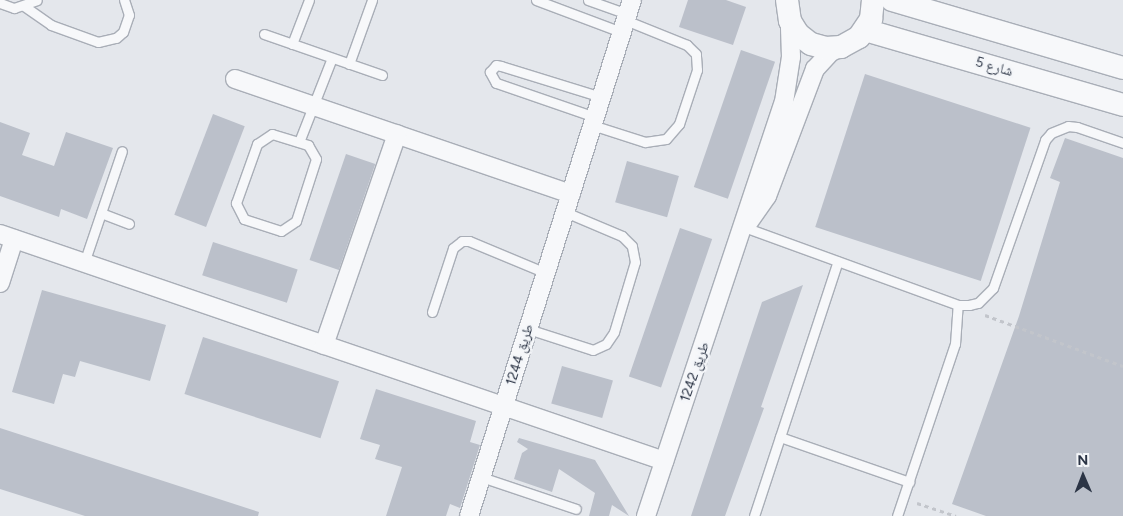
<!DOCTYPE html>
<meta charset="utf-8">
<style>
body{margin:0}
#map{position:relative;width:1123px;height:516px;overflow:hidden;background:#e4e7ec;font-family:Figtree,"Noto Naskh Arabic",sans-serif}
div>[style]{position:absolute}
.building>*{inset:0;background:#bbc0ca;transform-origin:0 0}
.path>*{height:3px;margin-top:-1.5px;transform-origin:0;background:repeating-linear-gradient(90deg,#c2c5cb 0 4px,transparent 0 8px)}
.roads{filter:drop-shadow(1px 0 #a9aeb7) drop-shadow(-1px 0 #a9aeb7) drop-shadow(0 1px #a9aeb7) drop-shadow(0 -1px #a9aeb7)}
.service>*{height:9px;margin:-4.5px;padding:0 4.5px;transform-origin:4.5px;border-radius:4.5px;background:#f7f8fa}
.minor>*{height:18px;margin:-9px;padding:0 9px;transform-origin:9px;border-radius:9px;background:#f7f8fa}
.tertiary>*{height:22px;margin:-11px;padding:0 11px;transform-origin:11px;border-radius:11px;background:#f7f8fa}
span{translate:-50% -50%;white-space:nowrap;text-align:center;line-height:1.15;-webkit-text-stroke:5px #f4f6f9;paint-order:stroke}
.street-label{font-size:14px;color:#2b3445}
.north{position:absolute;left:1058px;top:451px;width:50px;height:50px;-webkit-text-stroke:4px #f4f6f9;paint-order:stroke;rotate:359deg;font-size:14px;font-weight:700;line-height:20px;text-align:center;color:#2b3445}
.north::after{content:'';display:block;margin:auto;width:18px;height:22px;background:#2b3445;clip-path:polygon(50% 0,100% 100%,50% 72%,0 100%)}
</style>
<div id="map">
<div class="building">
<div style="clip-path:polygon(688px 0,726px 0,746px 7px,733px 45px,679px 27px)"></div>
<div style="left:741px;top:50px;width:36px;height:145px;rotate:19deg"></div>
<div style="left:865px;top:74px;width:174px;height:161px;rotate:18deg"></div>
<div style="left:213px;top:114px;width:34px;height:108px;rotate:21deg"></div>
<div style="clip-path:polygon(0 122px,30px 133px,22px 155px,54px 166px,66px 132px,113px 148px,87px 219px,61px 209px,59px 217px,0 196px)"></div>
<div style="clip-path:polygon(1065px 138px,1123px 158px,1123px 516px,986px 516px,952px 504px,1019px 316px,1060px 182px,1050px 178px)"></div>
<div style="left:346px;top:154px;width:31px;height:112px;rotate:19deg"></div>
<div style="left:627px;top:161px;width:54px;height:43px;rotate:16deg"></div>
<div style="left:680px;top:228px;width:34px;height:157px;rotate:19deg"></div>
<div style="left:213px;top:242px;width:89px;height:35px;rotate:18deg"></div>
<div style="clip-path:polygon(803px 285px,761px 407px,764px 408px,725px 516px,691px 516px,762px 302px)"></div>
<div style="clip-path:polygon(42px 290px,166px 325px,150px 381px,80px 361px,75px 377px,63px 374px,54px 404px,12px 392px)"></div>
<div style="left:203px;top:337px;width:143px;height:60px;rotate:18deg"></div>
<div style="left:562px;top:366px;width:53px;height:39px;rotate:16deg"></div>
<div style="clip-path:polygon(376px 389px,476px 421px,470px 442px,480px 445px,460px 508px,450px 504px,446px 516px,386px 516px,402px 467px,375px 459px,380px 445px,360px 439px)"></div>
<div style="clip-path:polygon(0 428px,259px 512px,258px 516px,85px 516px,0 489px)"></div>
<div style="clip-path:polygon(519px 438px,595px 460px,629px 516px,612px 505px,609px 516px,589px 516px,595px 493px,559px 469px,552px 492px,514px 479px,522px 453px,528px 449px,517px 442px)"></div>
</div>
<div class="path">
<div style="left:985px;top:315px;width:147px;rotate:20.3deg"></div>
<div style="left:917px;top:503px;width:41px;rotate:18.4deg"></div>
</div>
<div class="roads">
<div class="service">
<div style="left:536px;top:0;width:91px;rotate:20.6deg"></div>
<div style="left:588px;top:0;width:41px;rotate:19.7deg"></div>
<div style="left:0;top:3px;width:15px;rotate:20deg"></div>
<div style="left:14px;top:8px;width:24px;rotate:-19deg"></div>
<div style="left:24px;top:6px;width:33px;rotate:35deg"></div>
<div style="left:51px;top:25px;width:50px;rotate:19.9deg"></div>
<div style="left:98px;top:42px;width:18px;rotate:-13deg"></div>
<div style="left:116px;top:38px;width:9px;rotate:-41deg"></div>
<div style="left:123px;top:32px;width:18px;rotate:-71deg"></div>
<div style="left:129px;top:15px;width:16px;rotate:-108deg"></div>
<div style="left:264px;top:34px;width:125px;rotate:19.2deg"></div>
<div style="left:292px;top:44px;width:47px;rotate:-68.9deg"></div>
<div style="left:349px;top:64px;width:68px;rotate:-70.2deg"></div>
<div style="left:595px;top:117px;width:105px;rotate:-161deg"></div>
<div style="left:496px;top:83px;width:13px;rotate:-119deg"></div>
<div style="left:490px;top:72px;width:9px;rotate:-49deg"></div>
<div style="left:496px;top:65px;width:5px;rotate:11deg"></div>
<div style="left:501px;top:66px;width:105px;rotate:17.2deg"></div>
<div style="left:592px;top:125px;width:56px;rotate:17.8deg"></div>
<div style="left:645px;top:142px;width:21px;rotate:-8deg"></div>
<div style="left:666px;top:139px;width:20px;rotate:-49deg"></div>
<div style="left:679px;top:124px;width:57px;rotate:-71.6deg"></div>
<div style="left:697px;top:70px;width:16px;rotate:-94deg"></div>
<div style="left:696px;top:54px;width:13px;rotate:-135deg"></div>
<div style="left:687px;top:45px;width:67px;rotate:-158deg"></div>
<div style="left:272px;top:134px;width:38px;rotate:17deg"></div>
<div style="left:308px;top:145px;width:16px;rotate:60deg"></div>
<div style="left:316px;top:159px;width:65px;rotate:107.9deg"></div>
<div style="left:296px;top:221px;width:18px;rotate:146deg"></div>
<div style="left:281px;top:231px;width:39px;rotate:-162deg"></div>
<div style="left:244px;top:219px;width:18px;rotate:-117deg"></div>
<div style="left:236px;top:203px;width:63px;rotate:-70.4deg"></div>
<div style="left:257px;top:144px;width:18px;rotate:-34deg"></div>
<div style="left:299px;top:142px;width:90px;rotate:-68.6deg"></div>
<div style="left:101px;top:213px;width:30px;rotate:21deg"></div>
<div style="left:744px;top:227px;width:228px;rotate:20deg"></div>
<div style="left:958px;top:305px;width:11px"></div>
<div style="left:969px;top:305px;width:9px;rotate:-13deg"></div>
<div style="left:978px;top:303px;width:21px;rotate:-45deg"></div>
<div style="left:993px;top:288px;width:157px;rotate:-70.6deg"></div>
<div style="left:1045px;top:140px;width:9px;rotate:-49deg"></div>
<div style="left:1051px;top:133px;width:18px;rotate:-22deg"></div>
<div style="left:1068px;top:126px;width:9px;rotate:6deg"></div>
<div style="left:1077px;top:127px;width:49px;rotate:19.2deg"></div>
<div style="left:84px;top:263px;width:118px;rotate:-71.3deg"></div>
<div style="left:432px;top:312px;width:67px;rotate:-71.8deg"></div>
<div style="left:453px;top:248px;width:11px;rotate:-38deg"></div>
<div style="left:462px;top:241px;width:7px"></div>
<div style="left:469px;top:241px;width:83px;rotate:22.6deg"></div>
<div style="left:528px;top:329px;width:68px;rotate:17.9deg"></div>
<div style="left:593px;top:350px;width:14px;rotate:-25deg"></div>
<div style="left:606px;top:344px;width:14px;rotate:-56deg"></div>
<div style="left:614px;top:332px;width:73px;rotate:-73.3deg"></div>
<div style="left:635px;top:262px;width:16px;rotate:-101deg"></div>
<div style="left:632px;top:246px;width:14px;rotate:-135deg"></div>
<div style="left:622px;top:236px;width:62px;rotate:-157.2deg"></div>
<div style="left:780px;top:437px;width:137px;rotate:19.2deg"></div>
<div style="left:481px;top:477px;width:100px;rotate:18.6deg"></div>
<div style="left:754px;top:516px;width:268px;rotate:-71.8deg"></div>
<div style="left:897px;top:516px;width:182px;rotate:-71.4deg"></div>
<div style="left:955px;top:344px;width:39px;rotate:-86deg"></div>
</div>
<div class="minor">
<div style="left:235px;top:79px;width:355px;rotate:18.9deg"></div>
<div style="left:748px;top:223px;width:33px;rotate:-55deg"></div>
<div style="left:767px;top:196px;width:136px;rotate:-69.3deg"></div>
<div style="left:815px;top:69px;width:23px;rotate:-47deg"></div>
<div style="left:831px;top:52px;width:11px;rotate:-27deg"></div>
<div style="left:0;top:234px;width:702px;rotate:18.87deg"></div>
<div style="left:0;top:283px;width:46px;rotate:-72.3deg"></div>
<div style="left:324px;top:345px;width:223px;rotate:-70.9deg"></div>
<div style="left:469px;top:516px;width:541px;rotate:-72.47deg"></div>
<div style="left:646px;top:516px;width:436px;rotate:-71.6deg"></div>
<div style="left:784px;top:102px;width:46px;rotate:-81.2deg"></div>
<div style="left:791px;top:57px;width:36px;rotate:-92deg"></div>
</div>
<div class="tertiary">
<div style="left:787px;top:0;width:21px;rotate:82deg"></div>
<div style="left:790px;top:21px;width:15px;rotate:58deg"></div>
<div style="left:798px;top:34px;width:16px;rotate:38deg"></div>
<div style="left:811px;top:44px;width:16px;rotate:15deg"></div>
<div style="left:826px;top:48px;width:15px;rotate:-4deg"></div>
<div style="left:841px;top:47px;width:21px;rotate:-29deg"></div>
<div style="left:859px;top:37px;width:22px;rotate:-56deg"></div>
<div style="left:871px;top:19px;width:19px;rotate:-84deg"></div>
<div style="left:892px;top:0;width:241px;rotate:16.4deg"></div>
<div style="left:865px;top:30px;width:269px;rotate:16.2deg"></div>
</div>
</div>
<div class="street-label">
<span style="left:994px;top:67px;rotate:16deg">شارع 5</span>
<span style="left:520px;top:355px;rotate:-73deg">طريق 1244</span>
<span style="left:695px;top:372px;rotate:-71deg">طريق 1242</span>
</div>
<div class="north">N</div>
</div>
